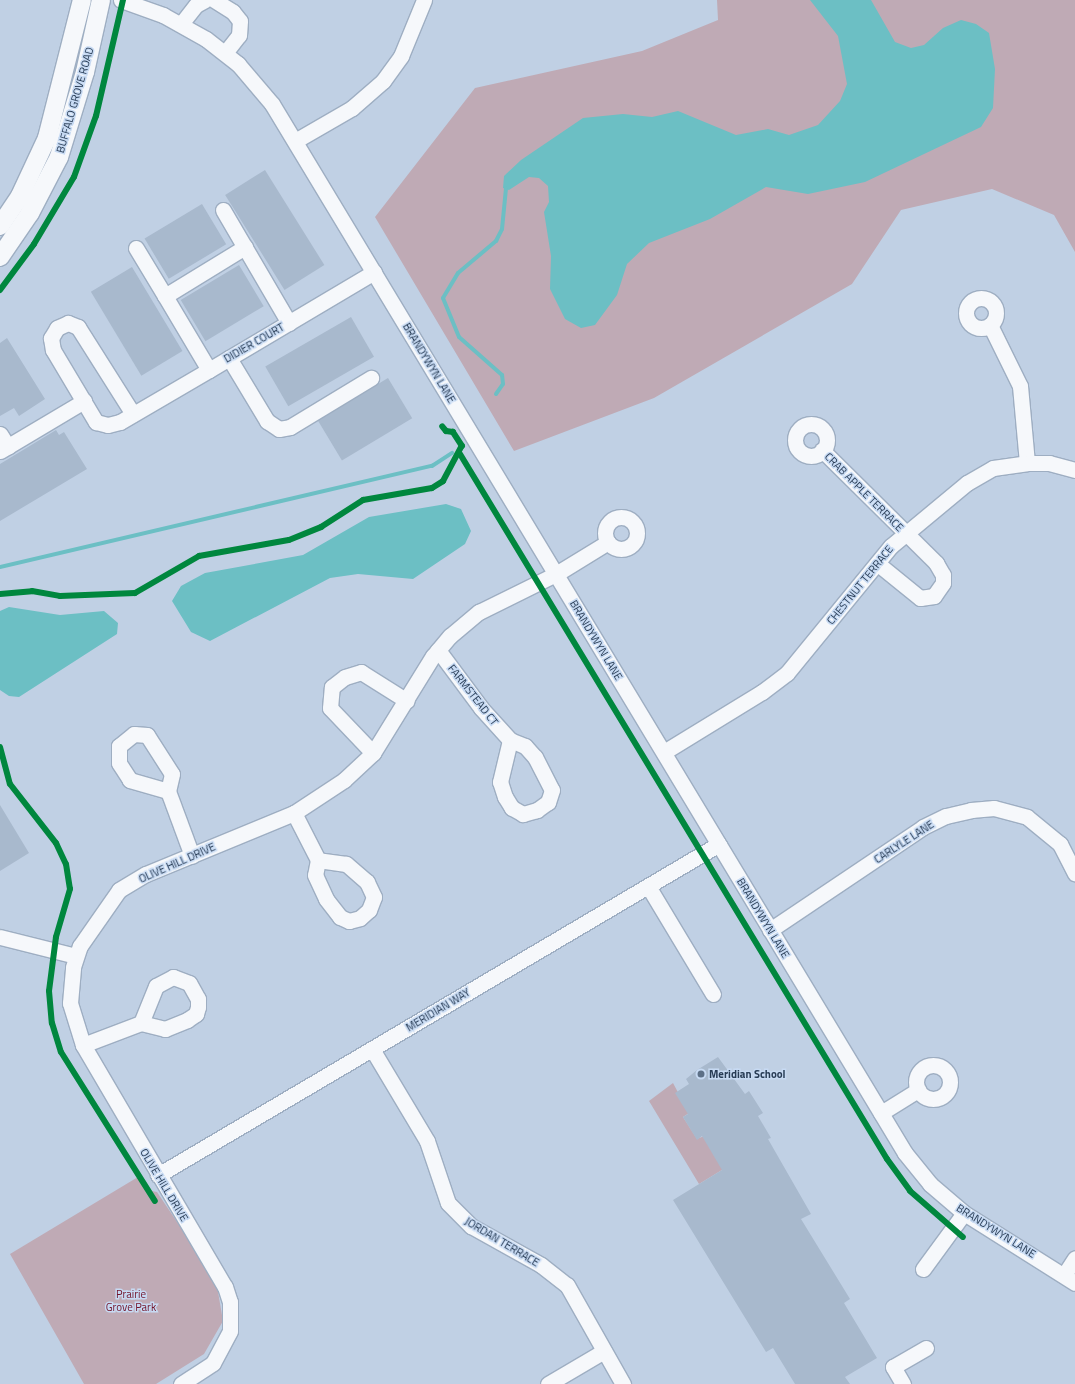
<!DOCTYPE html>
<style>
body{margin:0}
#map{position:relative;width:1075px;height:1384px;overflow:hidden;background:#c0d0e4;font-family:"Titillium Web",sans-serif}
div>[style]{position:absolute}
.green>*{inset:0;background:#bfaab5}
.water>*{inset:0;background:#6cbfc4}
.stream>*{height:4px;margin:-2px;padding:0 2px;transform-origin:2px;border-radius:2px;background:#6cbfc4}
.building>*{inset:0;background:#a8b9cd;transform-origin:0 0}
.roads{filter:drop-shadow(1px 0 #9eaec2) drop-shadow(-1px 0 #9eaec2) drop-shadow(0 1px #9eaec2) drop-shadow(0 -1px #9eaec2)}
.minor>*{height:15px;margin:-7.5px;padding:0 7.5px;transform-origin:7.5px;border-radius:7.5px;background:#f6f8fb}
.minor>.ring{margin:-7.5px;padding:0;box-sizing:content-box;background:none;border:15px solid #f6f8fb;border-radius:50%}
.major>*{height:18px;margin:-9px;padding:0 9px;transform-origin:9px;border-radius:9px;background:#f6f8fb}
.cycleway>*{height:6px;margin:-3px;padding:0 3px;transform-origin:3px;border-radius:3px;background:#00873e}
.dots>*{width:11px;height:11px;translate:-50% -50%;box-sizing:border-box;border:2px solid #c7daf3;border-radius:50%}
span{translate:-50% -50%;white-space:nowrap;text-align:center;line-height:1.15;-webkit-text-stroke:3px #c7daf3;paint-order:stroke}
.street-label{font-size:11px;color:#283c55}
.poi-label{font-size:11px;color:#283c55;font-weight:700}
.left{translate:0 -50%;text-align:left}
.park-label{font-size:11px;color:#721127}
</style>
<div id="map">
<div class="green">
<div style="clip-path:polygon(717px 0,1075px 0,1075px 252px,1054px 215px,992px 189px,901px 210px,852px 284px,654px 398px,514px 451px,375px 217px,475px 88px,642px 51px,718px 20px)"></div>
<div style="clip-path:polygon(673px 1083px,689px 1113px,683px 1117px,697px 1139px,704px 1136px,735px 1162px,699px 1184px,649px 1101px)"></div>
<div style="clip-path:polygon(138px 1177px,146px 1190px,157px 1192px,216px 1280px,223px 1321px,204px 1354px,156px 1384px,84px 1384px,10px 1254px)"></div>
</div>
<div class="water">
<div style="clip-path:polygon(810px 0,871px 0,895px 42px,911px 48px,924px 45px,943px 28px,961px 20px,976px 24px,989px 33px,995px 69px,993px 108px,981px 127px,865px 182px,808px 194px,766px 187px,710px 219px,649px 243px,627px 264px,617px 295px,595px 325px,581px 328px,565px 319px,550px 289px,551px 256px,544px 212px,549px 202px,548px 186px,539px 178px,529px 177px,509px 190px,503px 188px,504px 176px,521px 160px,583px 118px,623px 114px,652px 117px,678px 111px,736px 135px,768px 129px,789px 135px,818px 125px,840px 101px,847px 84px,838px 36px)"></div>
<div style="clip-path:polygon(446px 504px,461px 509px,471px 531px,465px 544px,413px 579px,358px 574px,330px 578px,210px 641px,191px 632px,172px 601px,181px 586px,205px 573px,303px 555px,369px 517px)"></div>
<div style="clip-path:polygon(9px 607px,60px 615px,104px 611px,118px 623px,117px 634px,19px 697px,9px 696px,0 690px,0 611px)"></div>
</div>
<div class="stream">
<div style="left:496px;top:394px;width:12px;rotate:-55deg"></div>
<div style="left:503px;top:384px;width:9px;rotate:-96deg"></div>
<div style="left:502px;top:375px;width:57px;rotate:-138.5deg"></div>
<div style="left:459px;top:337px;width:42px;rotate:-112.3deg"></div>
<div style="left:443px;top:298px;width:29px;rotate:-59deg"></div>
<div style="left:458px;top:273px;width:50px;rotate:-40.1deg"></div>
<div style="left:496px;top:241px;width:13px;rotate:-63deg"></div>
<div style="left:502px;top:229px;width:41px;rotate:-84.4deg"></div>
<div style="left:0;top:567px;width:444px;rotate:-13.2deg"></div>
<div style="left:432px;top:466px;width:24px;rotate:-33deg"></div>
</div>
<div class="building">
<div style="left:265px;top:170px;width:112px;height:47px;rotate:58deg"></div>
<div style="left:202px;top:204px;width:47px;height:67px;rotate:59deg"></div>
<div style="left:239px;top:265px;width:48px;height:68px;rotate:59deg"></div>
<div style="left:132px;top:267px;width:98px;height:48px;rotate:59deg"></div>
<div style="left:351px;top:317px;width:46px;height:99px;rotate:60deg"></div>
<div style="clip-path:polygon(7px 338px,45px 399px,19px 416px,14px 408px,0 416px,0 343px)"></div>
<div style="left:388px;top:378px;width:47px;height:82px;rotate:59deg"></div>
<div style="clip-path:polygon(56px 430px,59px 435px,64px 432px,87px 469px,0 521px,0 464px)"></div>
<div style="clip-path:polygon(0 805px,29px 853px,0 871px)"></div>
<div style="clip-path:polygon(718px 1057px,745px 1094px,749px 1091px,763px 1113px,758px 1116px,771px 1138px,768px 1139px,811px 1214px,801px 1219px,850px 1299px,844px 1303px,877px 1358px,845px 1377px,850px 1384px,795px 1384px,773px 1348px,766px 1352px,673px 1200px,722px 1170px,702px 1136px,697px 1140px,683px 1117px,688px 1114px,675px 1093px,689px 1084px,686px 1079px,697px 1070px)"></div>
</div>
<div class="roads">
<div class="minor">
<div style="left:121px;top:0;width:45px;rotate:19.7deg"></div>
<div style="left:163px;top:15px;width:49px;rotate:29.2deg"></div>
<div style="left:206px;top:39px;width:41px;rotate:38deg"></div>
<div style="left:238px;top:64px;width:52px;rotate:49.6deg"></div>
<div style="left:272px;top:104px;width:1225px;rotate:58.89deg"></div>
<div style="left:905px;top:1153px;width:40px;rotate:51deg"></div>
<div style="left:930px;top:1184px;width:45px;rotate:40.5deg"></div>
<div style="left:964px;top:1213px;width:131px;rotate:32.2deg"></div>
<div style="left:214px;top:0;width:22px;rotate:32deg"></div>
<div style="left:233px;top:12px;width:11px;rotate:52deg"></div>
<div style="left:240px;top:21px;width:14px;rotate:94deg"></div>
<div style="left:239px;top:35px;width:23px;rotate:128deg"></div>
<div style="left:181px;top:24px;width:24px;rotate:-52deg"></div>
<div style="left:196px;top:5px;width:10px;rotate:-29deg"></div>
<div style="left:295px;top:141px;width:66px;rotate:-30.1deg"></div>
<div style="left:352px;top:108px;width:41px;rotate:-41.1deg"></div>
<div style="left:383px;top:81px;width:31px;rotate:-54deg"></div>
<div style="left:401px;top:56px;width:61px;rotate:-67.7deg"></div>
<div style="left:223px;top:210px;width:131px;rotate:59.7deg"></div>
<div style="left:136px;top:248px;width:56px;rotate:58.9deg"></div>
<div style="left:165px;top:296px;width:94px;rotate:-31.5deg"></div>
<div style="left:165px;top:296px;width:86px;rotate:59.3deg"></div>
<div class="ring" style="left:966px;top:298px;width:15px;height:15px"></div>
<div style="left:990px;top:325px;width:68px;rotate:63.8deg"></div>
<div style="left:1020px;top:386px;width:77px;rotate:84.8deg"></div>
<div style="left:229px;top:358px;width:74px;rotate:58.9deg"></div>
<div style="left:267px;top:421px;width:14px;rotate:34deg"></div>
<div style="left:279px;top:429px;width:11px;rotate:-10deg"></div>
<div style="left:290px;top:427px;width:95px;rotate:-31.2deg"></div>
<div style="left:133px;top:414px;width:103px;rotate:-122.3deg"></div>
<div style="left:78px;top:327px;width:11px;rotate:-158deg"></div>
<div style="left:68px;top:323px;width:12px;rotate:156deg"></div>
<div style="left:57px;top:328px;width:12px;rotate:121deg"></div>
<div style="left:51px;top:338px;width:12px;rotate:81deg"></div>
<div style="left:53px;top:350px;width:84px;rotate:59.2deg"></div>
<div style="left:96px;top:422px;width:12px;rotate:14deg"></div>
<div style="left:108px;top:425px;width:12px;rotate:-14deg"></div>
<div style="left:120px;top:422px;width:103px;rotate:-30.3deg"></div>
<div style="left:209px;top:370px;width:192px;rotate:-30.7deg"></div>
<div class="ring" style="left:795px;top:424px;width:17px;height:17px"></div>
<div style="left:0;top:434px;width:15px;rotate:58deg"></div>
<div style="left:822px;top:450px;width:161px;rotate:44.7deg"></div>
<div style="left:936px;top:563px;width:14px;rotate:60deg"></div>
<div style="left:943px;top:575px;width:8px;rotate:90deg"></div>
<div style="left:943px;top:583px;width:16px;rotate:125deg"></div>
<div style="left:934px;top:596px;width:14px;rotate:172deg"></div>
<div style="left:920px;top:598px;width:55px;rotate:-140.9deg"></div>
<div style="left:0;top:451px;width:98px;rotate:-30.8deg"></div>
<div class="ring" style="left:605px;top:517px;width:17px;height:17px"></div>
<div style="left:438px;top:650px;width:72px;rotate:53.4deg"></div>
<div style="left:481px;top:708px;width:43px;rotate:47.8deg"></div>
<div style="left:510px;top:740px;width:16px;rotate:22deg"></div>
<div style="left:525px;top:746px;width:15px;rotate:48deg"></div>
<div style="left:535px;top:757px;width:37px;rotate:63deg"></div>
<div style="left:552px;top:790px;width:13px;rotate:108deg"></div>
<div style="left:548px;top:802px;width:14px;rotate:144deg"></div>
<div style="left:537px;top:810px;width:15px;rotate:164deg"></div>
<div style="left:523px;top:814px;width:13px;rotate:-151deg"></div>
<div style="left:512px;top:808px;width:13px;rotate:-122deg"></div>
<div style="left:505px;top:797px;width:16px;rotate:-108deg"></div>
<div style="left:500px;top:782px;width:43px;rotate:-76.6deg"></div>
<div style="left:664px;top:752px;width:115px;rotate:-31.5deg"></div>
<div style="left:762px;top:692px;width:31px;rotate:-37deg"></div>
<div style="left:787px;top:673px;width:164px;rotate:-50.7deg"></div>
<div style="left:891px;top:546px;width:99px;rotate:-39.7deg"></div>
<div style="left:967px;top:483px;width:30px;rotate:-30deg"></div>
<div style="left:993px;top:468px;width:34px;rotate:-8deg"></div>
<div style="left:1027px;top:463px;width:22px"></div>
<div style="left:1049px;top:463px;width:27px;rotate:15deg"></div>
<div style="left:373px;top:753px;width:62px;rotate:-133.7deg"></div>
<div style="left:330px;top:708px;width:21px;rotate:-85deg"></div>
<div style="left:332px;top:687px;width:16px;rotate:-38deg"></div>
<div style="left:345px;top:677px;width:17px;rotate:-17deg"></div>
<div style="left:361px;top:672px;width:54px;rotate:32.2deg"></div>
<div style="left:168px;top:791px;width:40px;rotate:-164deg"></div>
<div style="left:130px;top:780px;width:20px;rotate:-123deg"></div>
<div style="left:119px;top:763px;width:17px;rotate:-90deg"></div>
<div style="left:119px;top:746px;width:19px;rotate:-39deg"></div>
<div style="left:134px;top:734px;width:13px;rotate:4deg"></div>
<div style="left:147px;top:735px;width:46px;rotate:57.3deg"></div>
<div style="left:172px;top:774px;width:17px;rotate:103deg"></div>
<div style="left:168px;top:791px;width:69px;rotate:69.7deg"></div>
<div style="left:294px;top:813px;width:53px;rotate:62.9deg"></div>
<div style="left:318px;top:860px;width:15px;rotate:101deg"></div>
<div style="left:315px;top:875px;width:26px;rotate:65deg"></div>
<div style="left:326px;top:899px;width:23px;rotate:52deg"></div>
<div style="left:340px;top:917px;width:10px;rotate:24deg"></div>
<div style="left:349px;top:921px;width:11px;rotate:-15deg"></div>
<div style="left:360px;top:918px;width:12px;rotate:-42deg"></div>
<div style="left:369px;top:910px;width:14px;rotate:-69deg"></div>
<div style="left:374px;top:897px;width:17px;rotate:-115deg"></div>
<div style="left:367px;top:882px;width:28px;rotate:-139deg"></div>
<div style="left:346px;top:864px;width:28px;rotate:-172deg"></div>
<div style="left:648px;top:886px;width:126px;rotate:59deg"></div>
<div style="left:770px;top:930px;width:184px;rotate:-33.9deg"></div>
<div style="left:923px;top:827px;width:25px;rotate:-26deg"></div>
<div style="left:946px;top:816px;width:26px;rotate:-13deg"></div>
<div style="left:971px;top:810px;width:23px;rotate:-5deg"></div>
<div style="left:994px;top:808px;width:34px;rotate:15deg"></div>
<div style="left:1027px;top:817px;width:43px;rotate:39.3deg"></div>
<div style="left:1060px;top:844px;width:33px;rotate:63deg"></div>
<div style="left:0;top:937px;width:78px;rotate:14deg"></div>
<div style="left:83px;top:1045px;width:62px;rotate:-20.8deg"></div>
<div style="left:141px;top:1023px;width:25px;rotate:14deg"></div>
<div style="left:165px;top:1029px;width:24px;rotate:-22deg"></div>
<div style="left:187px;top:1020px;width:11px;rotate:-34deg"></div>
<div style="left:196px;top:1014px;width:7px;rotate:-74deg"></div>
<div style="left:198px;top:1007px;width:8px;rotate:-90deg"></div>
<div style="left:198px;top:999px;width:18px;rotate:-119deg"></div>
<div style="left:189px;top:983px;width:17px;rotate:-159deg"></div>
<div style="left:173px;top:977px;width:19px;rotate:152deg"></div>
<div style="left:156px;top:986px;width:40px;rotate:112deg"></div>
<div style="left:372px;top:1049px;width:107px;rotate:59.1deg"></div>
<div style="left:427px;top:1141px;width:65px;rotate:71.3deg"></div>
<div style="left:448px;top:1203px;width:33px;rotate:45deg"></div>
<div style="left:471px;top:1226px;width:80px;rotate:29.1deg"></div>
<div style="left:541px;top:1265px;width:33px;rotate:38deg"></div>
<div style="left:567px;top:1285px;width:114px;rotate:60.5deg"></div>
<div class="ring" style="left:916px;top:1065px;width:19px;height:19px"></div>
<div style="left:881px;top:1113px;width:44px;rotate:-31.9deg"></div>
<div style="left:158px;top:1175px;width:651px;rotate:-30.54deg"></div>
<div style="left:923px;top:1269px;width:69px;rotate:-53.8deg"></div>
<div style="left:1064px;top:1275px;width:20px;rotate:-57deg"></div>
<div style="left:181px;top:1384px;width:38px;rotate:-33deg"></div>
<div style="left:213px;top:1363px;width:36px;rotate:-62deg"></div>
<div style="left:230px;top:1331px;width:29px;rotate:-90deg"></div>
<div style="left:230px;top:1302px;width:16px;rotate:-108deg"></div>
<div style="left:225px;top:1287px;width:281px;rotate:-120.4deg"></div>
<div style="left:83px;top:1045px;width:44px;rotate:-107.2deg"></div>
<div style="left:70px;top:1003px;width:36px;rotate:-85deg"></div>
<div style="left:73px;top:967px;width:22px;rotate:-72deg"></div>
<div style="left:80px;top:946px;width:68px;rotate:-55.1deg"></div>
<div style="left:119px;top:890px;width:31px;rotate:-31deg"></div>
<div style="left:146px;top:874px;width:160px;rotate:-22.4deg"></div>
<div style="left:294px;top:813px;width:60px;rotate:-33.4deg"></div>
<div style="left:344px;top:780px;width:40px;rotate:-43deg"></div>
<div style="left:373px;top:753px;width:114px;rotate:-58.3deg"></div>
<div style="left:433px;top:656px;width:26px;rotate:-50deg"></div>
<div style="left:450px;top:636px;width:38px;rotate:-40deg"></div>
<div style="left:479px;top:612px;width:86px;rotate:-26.3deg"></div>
<div style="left:556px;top:574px;width:61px;rotate:-31.6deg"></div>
<div style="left:548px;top:1384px;width:65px;rotate:-30.5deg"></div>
<div style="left:903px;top:1384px;width:20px;rotate:-120deg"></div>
<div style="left:893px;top:1367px;width:38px;rotate:-30deg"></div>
</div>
<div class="major">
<div style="left:0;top:226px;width:36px;rotate:-56deg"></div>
<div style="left:20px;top:196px;width:64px;rotate:-65deg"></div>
<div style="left:47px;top:138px;width:142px;rotate:-75.8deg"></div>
<div style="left:0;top:257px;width:53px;rotate:-55.7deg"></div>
<div style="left:30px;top:213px;width:63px;rotate:-62.6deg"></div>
<div style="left:59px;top:157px;width:89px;rotate:-73deg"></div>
<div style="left:85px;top:72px;width:74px;rotate:-77.5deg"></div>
</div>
</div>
<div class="cycleway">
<div style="left:0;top:290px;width:57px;rotate:-53.5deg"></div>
<div style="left:34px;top:244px;width:78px;rotate:-59.2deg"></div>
<div style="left:74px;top:177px;width:65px;rotate:-70.2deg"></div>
<div style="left:96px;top:116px;width:119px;rotate:-76.9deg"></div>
<div style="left:460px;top:454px;width:824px;rotate:58.8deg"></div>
<div style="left:887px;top:1159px;width:39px;rotate:54deg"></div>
<div style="left:910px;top:1191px;width:70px;rotate:41deg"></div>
<div style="left:0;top:594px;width:32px;rotate:-5deg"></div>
<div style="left:32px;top:591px;width:28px;rotate:10deg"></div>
<div style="left:60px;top:596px;width:75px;rotate:-2.3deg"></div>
<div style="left:135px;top:593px;width:74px;rotate:-30deg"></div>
<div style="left:199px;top:556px;width:91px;rotate:-10.1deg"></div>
<div style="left:289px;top:540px;width:35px;rotate:-22deg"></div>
<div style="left:321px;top:527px;width:50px;rotate:-32.7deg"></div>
<div style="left:363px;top:500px;width:70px;rotate:-9.9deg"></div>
<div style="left:432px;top:488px;width:13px;rotate:-32deg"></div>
<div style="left:443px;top:481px;width:40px;rotate:-62deg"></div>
<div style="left:462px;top:446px;width:17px;rotate:-123deg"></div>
<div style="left:453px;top:432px;width:7px;rotate:-172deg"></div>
<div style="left:446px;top:431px;width:6px;rotate:-129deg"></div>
<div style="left:0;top:747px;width:38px;rotate:75deg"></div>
<div style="left:10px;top:784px;width:75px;rotate:52.1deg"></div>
<div style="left:56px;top:843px;width:23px;rotate:65deg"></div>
<div style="left:66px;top:864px;width:25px;rotate:81deg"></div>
<div style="left:70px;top:889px;width:50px;rotate:106.3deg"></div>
<div style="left:56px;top:937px;width:54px;rotate:97.4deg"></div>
<div style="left:49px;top:991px;width:32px;rotate:85deg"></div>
<div style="left:52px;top:1023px;width:30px;rotate:73deg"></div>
<div style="left:61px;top:1052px;width:176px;rotate:57.8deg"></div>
</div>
<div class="dots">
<div style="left:701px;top:1074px;background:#5d7087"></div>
</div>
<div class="street-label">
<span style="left:75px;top:100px;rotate:-74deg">BUFFALO GROVE ROAD</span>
<span style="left:254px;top:343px;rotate:-30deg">DIDIER COURT</span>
<span style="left:429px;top:363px;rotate:59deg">BRANDYWYN LANE</span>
<span style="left:864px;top:492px;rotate:45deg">CRAB APPLE TERRACE</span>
<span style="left:860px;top:585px;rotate:-51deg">CHESTNUT TERRACE</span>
<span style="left:596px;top:640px;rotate:59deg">BRANDYWYN LANE</span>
<span style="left:473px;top:695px;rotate:52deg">FARMSTEAD CT</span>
<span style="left:904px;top:842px;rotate:-33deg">CARLYLE LANE</span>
<span style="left:177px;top:863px;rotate:-24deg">OLIVE HILL DRIVE</span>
<span style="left:763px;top:918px;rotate:59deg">BRANDYWYN LANE</span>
<span style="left:438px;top:1010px;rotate:-31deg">MERIDIAN WAY</span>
<span style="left:164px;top:1185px;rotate:59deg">OLIVE HILL DRIVE</span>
<span style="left:996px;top:1231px;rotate:32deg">BRANDYWYN LANE</span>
<span style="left:502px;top:1242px;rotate:31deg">JORDAN TERRACE</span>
</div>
<div class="poi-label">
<span class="left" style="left:709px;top:1074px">Meridian School</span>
</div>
<div class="park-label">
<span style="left:131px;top:1301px">Prairie<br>Grove Park</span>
</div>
</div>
